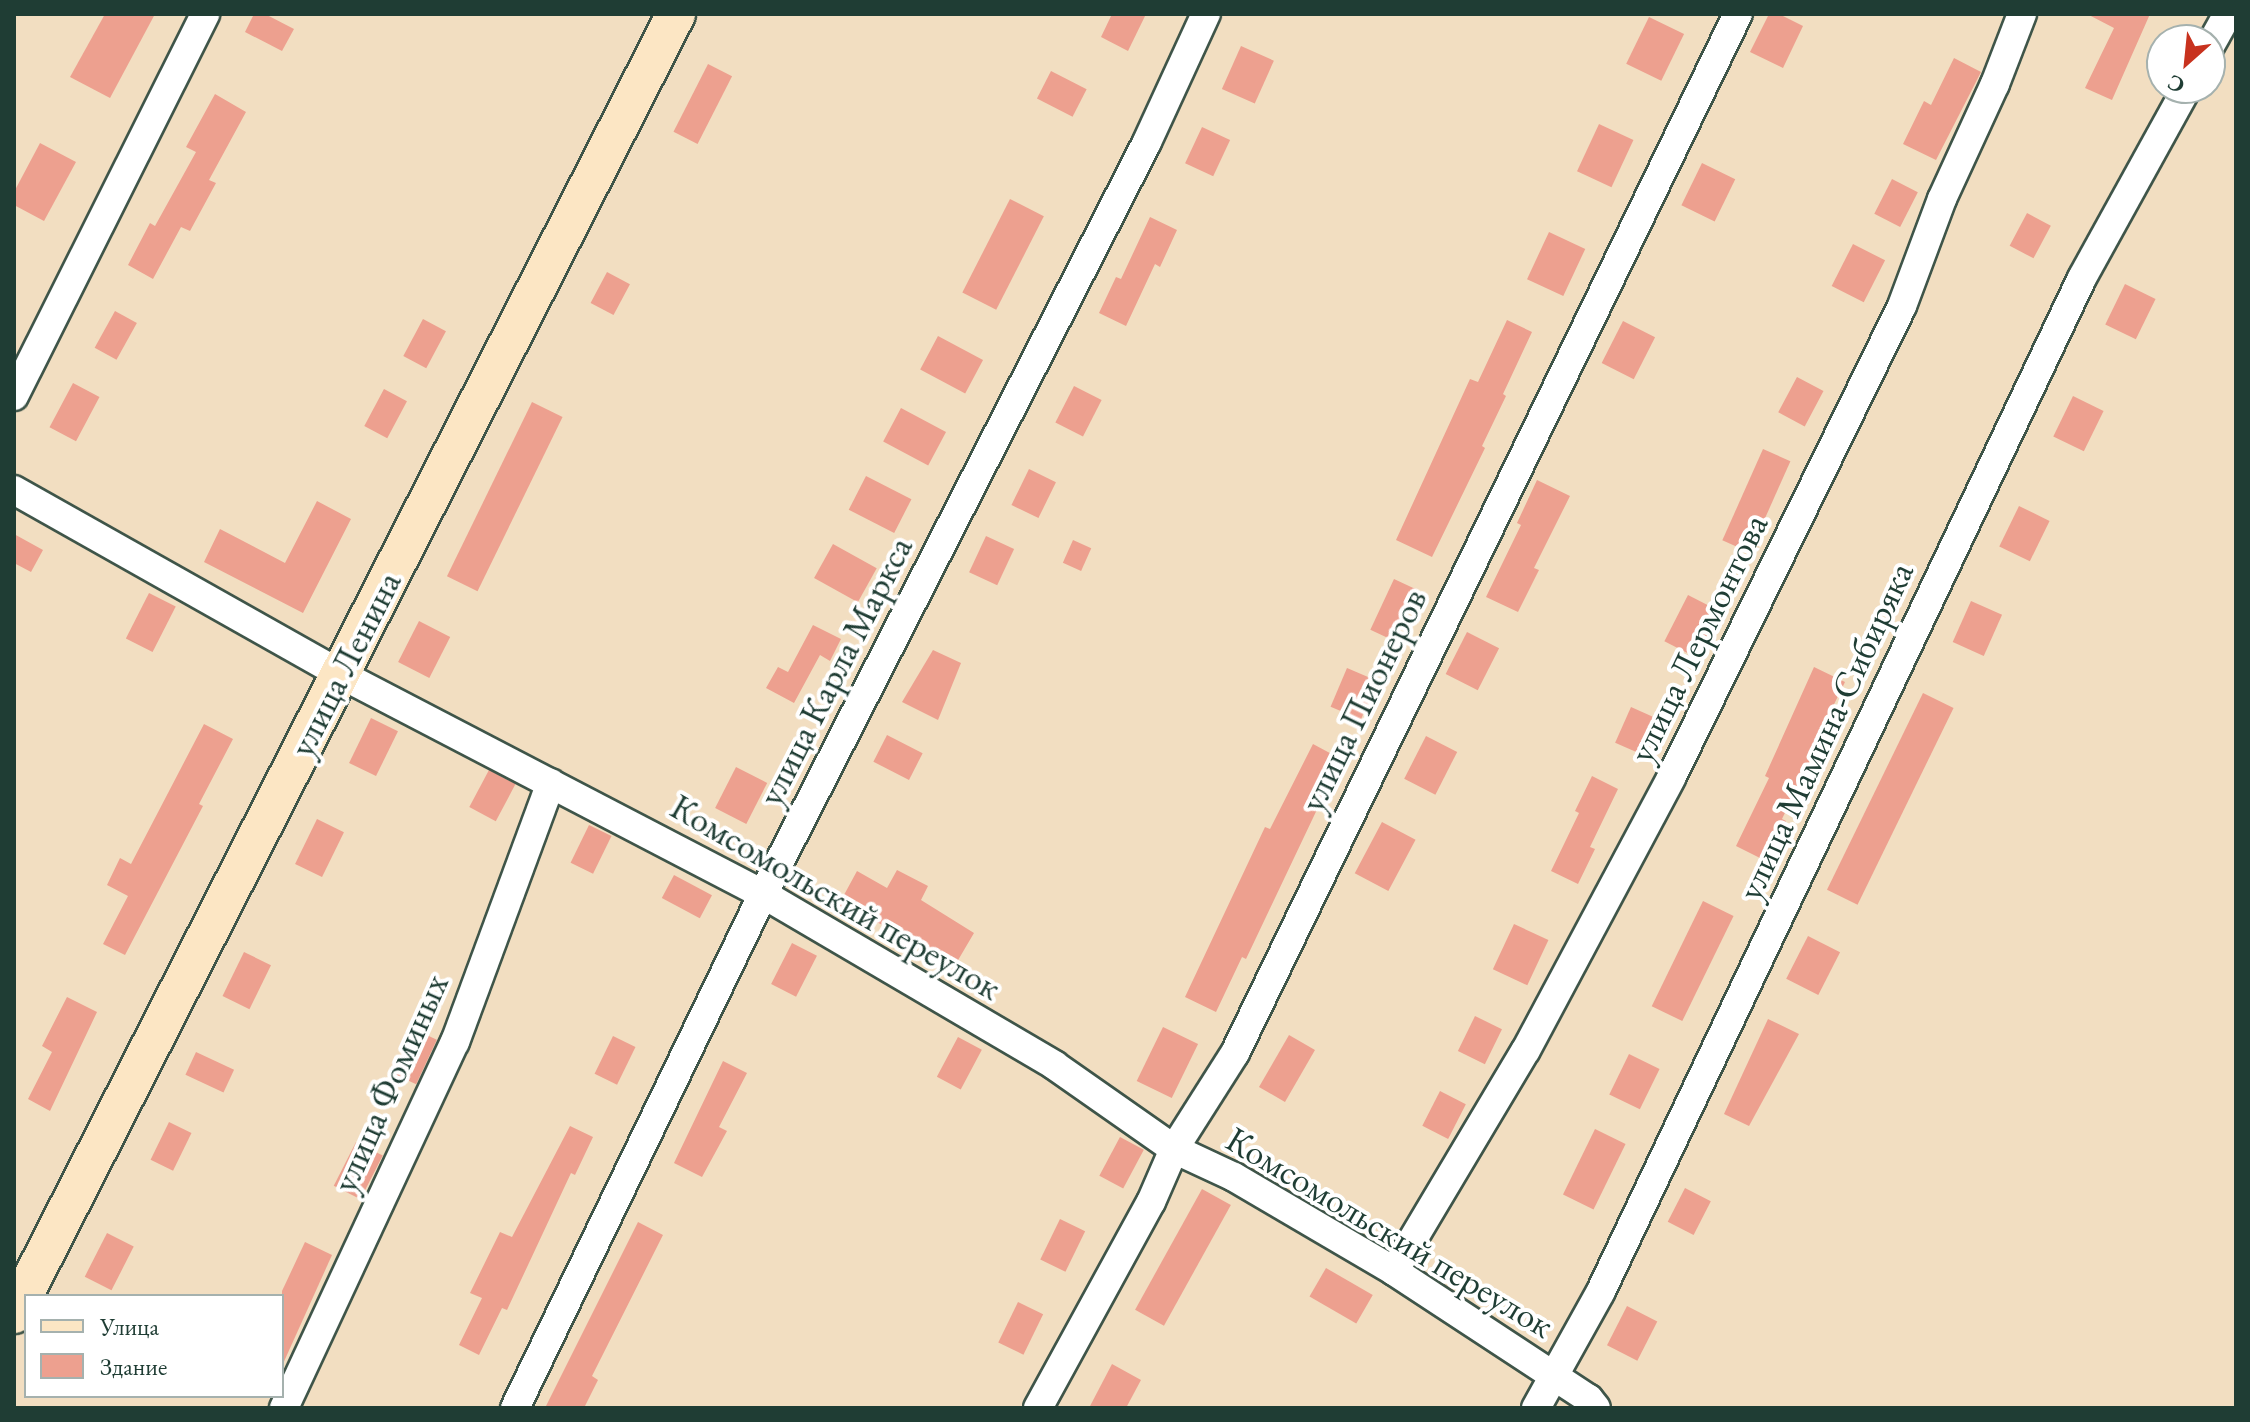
<!DOCTYPE html>
<meta charset="utf-8">
<style>
body{margin:0}
#map{position:relative;width:2250px;height:1422px;overflow:hidden;background:#f2dec1;font-family:"EB Garamond",serif}
div>[style]{position:absolute}
.building>*{inset:0;background:#eda08f;transform-origin:0 0}
.roads{filter:drop-shadow(2px 0 #3f5549) drop-shadow(-2px 0 #3f5549) drop-shadow(0 2px #3f5549) drop-shadow(0 -2px #3f5549)}
.street>*{height:28px;margin:-14px;padding:0 14px;transform-origin:14px;border-radius:14px;background:#fff}
.secondary>*{height:38px;margin:-19px;padding:0 19px;transform-origin:19px;border-radius:19px;background:#fce6c4}
span{translate:-50% -50%;white-space:nowrap;text-align:center;line-height:1.15;-webkit-text-stroke:8px #fff;paint-order:stroke}
.street-label{font-size:36px;color:#1f3d34}
.frame{position:absolute;inset:0;border:16px solid #1f3d34;pointer-events:none}
.legend{position:absolute;left:24px;top:1294px;width:260px;height:104px;box-sizing:border-box;background:#fff;border:2px solid #a5b1ae;margin:0;padding:10px 14px;list-style:none;font-size:24px;color:#1f3d34}
.legend li{display:flex;align-items:center;gap:16px;height:40px}
.legend b{width:40px;border:2px solid #a5b1ae}
.north{position:absolute;left:2146px;top:24px;width:80px;height:80px;box-sizing:border-box;background:#fff;border:2px solid #a5b1ae;border-radius:50%;rotate:207deg;font-size:22px;font-weight:700;line-height:32px;text-align:center;color:#1f3d34}
.north::after{content:'';display:block;margin:auto;width:28px;height:36px;background:#c8321e;clip-path:polygon(50% 0,100% 100%,50% 72%,0 100%)}
</style>
<div id="map">
<div class="building">
<div style="clip-path:polygon(105px 14px,155px 14px,110px 98px,70px 77px)"></div>
<div style="clip-path:polygon(254px 14px,265px 14px,294px 29px,282px 51px,245px 32px)"></div>
<div style="clip-path:polygon(1112px 14px,1146px 14px,1128px 51px,1101px 37px)"></div>
<div style="clip-path:polygon(1769px 14px,1779px 14px,1803px 26px,1783px 68px,1750px 52px)"></div>
<div style="clip-path:polygon(2087px 14px,2150px 14px,2112px 100px,2085px 88px,2114px 28px)"></div>
<div style="left:1649px;top:17px;width:39px;height:52px;rotate:26deg"></div>
<div style="left:1241px;top:46px;width:36px;height:47px;rotate:24deg"></div>
<div style="clip-path:polygon(1954px 58px,1981px 72px,1936px 160px,1903px 144px,1924px 101px,1931px 105px)"></div>
<div style="left:708px;top:64px;width:27px;height:76px;rotate:27deg"></div>
<div style="left:1051px;top:71px;width:40px;height:31px;rotate:27deg"></div>
<div style="clip-path:polygon(215px 94px,246px 112px,209px 180px,216px 183px,190px 231px,181px 227px,153px 279px,128px 265px,150px 223px,155px 226px,196px 152px,186px 147px)"></div>
<div style="left:1599px;top:124px;width:38px;height:52px;rotate:25deg"></div>
<div style="left:1202px;top:127px;width:31px;height:40px;rotate:25deg"></div>
<div style="clip-path:polygon(40px 143px,76px 162px,44px 221px,14px 205px,14px 192px)"></div>
<div style="left:1702px;top:163px;width:37px;height:47px;rotate:26deg"></div>
<div style="left:1892px;top:179px;width:29px;height:39px;rotate:27deg"></div>
<div style="left:1010px;top:199px;width:38px;height:105px;rotate:27deg"></div>
<div style="left:2027px;top:213px;width:27px;height:37px;rotate:28deg"></div>
<div style="clip-path:polygon(1150px 217px,1177px 230px,1160px 267px,1155px 264px,1126px 326px,1099px 313px,1116px 277px,1121px 279px)"></div>
<div style="left:1549px;top:232px;width:40px;height:52px;rotate:25deg"></div>
<div style="left:1853px;top:244px;width:36px;height:47px;rotate:27deg"></div>
<div style="left:607px;top:272px;width:26px;height:35px;rotate:28deg"></div>
<div style="left:2125px;top:284px;width:34px;height:45px;rotate:26deg"></div>
<div style="left:115px;top:311px;width:25px;height:42px;rotate:29deg"></div>
<div style="left:423px;top:319px;width:26px;height:42px;rotate:28deg"></div>
<div style="clip-path:polygon(1507px 320px,1532px 332px,1503px 394px,1506px 396px,1482px 446px,1485px 448px,1432px 557px,1396px 540px,1470px 379px,1478px 382px)"></div>
<div style="left:1623px;top:321px;width:36px;height:47px;rotate:27deg"></div>
<div style="left:938px;top:336px;width:51px;height:38px;rotate:28deg"></div>
<div style="left:1797px;top:377px;width:30px;height:40px;rotate:28deg"></div>
<div style="left:73px;top:383px;width:30px;height:50px;rotate:28deg"></div>
<div style="left:1074px;top:386px;width:31px;height:41px;rotate:27deg"></div>
<div style="left:384px;top:389px;width:26px;height:42px;rotate:28deg"></div>
<div style="left:2073px;top:396px;width:34px;height:45px;rotate:26deg"></div>
<div style="left:532px;top:402px;width:34px;height:194px;rotate:26deg"></div>
<div style="left:901px;top:408px;width:51px;height:38px;rotate:28deg"></div>
<div style="left:1763px;top:449px;width:30px;height:100px;rotate:24deg"></div>
<div style="left:1029px;top:469px;width:30px;height:40px;rotate:26deg"></div>
<div style="left:866px;top:476px;width:51px;height:38px;rotate:27deg"></div>
<div style="clip-path:polygon(1537px 480px,1570px 496px,1534px 568px,1539px 570px,1518px 612px,1486px 597px,1521px 525px,1517px 523px)"></div>
<div style="clip-path:polygon(317px 501px,351px 519px,303px 613px,204px 562px,220px 529px,285px 563px)"></div>
<div style="left:2019px;top:506px;width:34px;height:45px;rotate:26deg"></div>
<div style="clip-path:polygon(14px 534px,43px 550px,31px 572px,14px 563px)"></div>
<div style="left:986px;top:536px;width:31px;height:40px;rotate:25deg"></div>
<div style="left:1073px;top:540px;width:20px;height:25px;rotate:24deg"></div>
<div style="left:833px;top:544px;width:50px;height:39px;rotate:29deg"></div>
<div style="left:1394px;top:579px;width:26px;height:56px;rotate:25deg"></div>
<div style="left:149px;top:593px;width:30px;height:51px;rotate:27deg"></div>
<div style="left:1688px;top:595px;width:40px;height:52px;rotate:27deg"></div>
<div style="left:1971px;top:601px;width:34px;height:45px;rotate:24deg"></div>
<div style="left:419px;top:621px;width:35px;height:46px;rotate:27deg"></div>
<div style="clip-path:polygon(813px 625px,841px 639px,830px 661px,820px 655px,794px 703px,766px 688px,778px 667px,788px 672px)"></div>
<div style="left:1467px;top:632px;width:36px;height:47px;rotate:27deg"></div>
<div style="clip-path:polygon(933px 650px,961px 663px,938px 720px,902px 702px)"></div>
<div style="clip-path:polygon(1814px 667px,1845px 682px,1812px 749px,1815px 750px,1782px 819px,1786px 821px,1766px 861px,1736px 846px,1769px 778px,1765px 776px)"></div>
<div style="left:1347px;top:668px;width:33px;height:42px;rotate:23deg"></div>
<div style="left:1923px;top:693px;width:34px;height:219px;rotate:26deg"></div>
<div style="left:1631px;top:707px;width:30px;height:39px;rotate:24deg"></div>
<div style="left:371px;top:718px;width:30px;height:50px;rotate:26deg"></div>
<div style="clip-path:polygon(204px 724px,233px 739px,199px 804px,203px 806px,125px 955px,103px 944px,128px 896px,107px 885px,120px 858px,131px 864px)"></div>
<div style="left:887px;top:735px;width:40px;height:30px;rotate:27deg"></div>
<div style="left:1426px;top:736px;width:35px;height:48px;rotate:27deg"></div>
<div style="clip-path:polygon(1313px 744px,1341px 759px,1246px 959px,1242px 957px,1216px 1012px,1185px 997px,1265px 827px,1270px 829px)"></div>
<div style="left:736px;top:767px;width:35px;height:46px;rotate:27deg"></div>
<div style="left:489px;top:770px;width:30px;height:42px;rotate:28deg"></div>
<div style="clip-path:polygon(1592px 776px,1618px 789px,1590px 847px,1595px 849px,1578px 884px,1551px 871px,1579px 813px,1575px 811px)"></div>
<div style="left:317px;top:819px;width:30px;height:50px;rotate:26deg"></div>
<div style="left:1382px;top:822px;width:38px;height:58px;rotate:28deg"></div>
<div style="left:589px;top:825px;width:25px;height:42px;rotate:26deg"></div>
<div style="clip-path:polygon(897px 870px,928px 886px,921px 900px,974px 933px,954px 967px,894px 931px,867px 917px,865px 921px,838px 906px,857px 871px,887px 888px)"></div>
<div style="left:674px;top:875px;width:43px;height:26px;rotate:28deg"></div>
<div style="left:1703px;top:901px;width:34px;height:117px;rotate:26deg"></div>
<div style="left:1514px;top:924px;width:38px;height:50px;rotate:25deg"></div>
<div style="left:1808px;top:936px;width:36px;height:48px;rotate:27deg"></div>
<div style="left:792px;top:943px;width:28px;height:46px;rotate:27deg"></div>
<div style="left:244px;top:952px;width:30px;height:49px;rotate:26deg"></div>
<div style="clip-path:polygon(67px 997px,97px 1012px,50px 1111px,28px 1099px,52px 1052px,42px 1046px)"></div>
<div style="left:1475px;top:1016px;width:30px;height:39px;rotate:26deg"></div>
<div style="clip-path:polygon(1768px 1019px,1799px 1034px,1749px 1126px,1724px 1114px)"></div>
<div style="left:1163px;top:1027px;width:39px;height:60px;rotate:26deg"></div>
<div style="left:416px;top:1030px;width:23px;height:49px;rotate:25deg"></div>
<div style="left:1289px;top:1035px;width:30px;height:60px;rotate:30deg"></div>
<div style="left:613px;top:1036px;width:25px;height:42px;rotate:26deg"></div>
<div style="left:958px;top:1037px;width:27px;height:45px;rotate:28deg"></div>
<div style="left:196px;top:1052px;width:42px;height:25px;rotate:25deg"></div>
<div style="left:1629px;top:1054px;width:34px;height:45px;rotate:26deg"></div>
<div style="clip-path:polygon(723px 1061px,747px 1073px,719px 1127px,727px 1131px,702px 1177px,674px 1163px)"></div>
<div style="left:1440px;top:1091px;width:29px;height:39px;rotate:27deg"></div>
<div style="left:169px;top:1122px;width:25px;height:42px;rotate:26deg"></div>
<div style="clip-path:polygon(570px 1126px,593px 1137px,575px 1175px,571px 1173px,507px 1310px,502px 1308px,479px 1355px,459px 1345px,482px 1298px,470px 1293px,500px 1232px,512px 1237px)"></div>
<div style="left:1595px;top:1129px;width:34px;height:73px;rotate:26deg"></div>
<div style="left:1120px;top:1137px;width:27px;height:44px;rotate:28deg"></div>
<div style="left:356px;top:1142px;width:30px;height:49px;rotate:27deg"></div>
<div style="left:1685px;top:1188px;width:29px;height:38px;rotate:27deg"></div>
<div style="left:1202px;top:1189px;width:33px;height:138px;rotate:29deg"></div>
<div style="left:1060px;top:1219px;width:28px;height:45px;rotate:26deg"></div>
<div style="clip-path:polygon(638px 1222px,663px 1235px,592px 1376px,598px 1380px,584px 1408px,545px 1408px)"></div>
<div style="left:107px;top:1233px;width:30px;height:49px;rotate:27deg"></div>
<div style="clip-path:polygon(305px 1242px,332px 1255px,282px 1366px,282px 1291px)"></div>
<div style="left:1326px;top:1268px;width:54px;height:33px;rotate:30deg"></div>
<div style="left:1018px;top:1302px;width:28px;height:45px;rotate:26deg"></div>
<div style="left:1627px;top:1306px;width:34px;height:44px;rotate:27deg"></div>
<div style="clip-path:polygon(1112px 1364px,1141px 1380px,1126px 1408px,1089px 1408px)"></div>
</div>
<div class="roads">
<div class="street">
<div style="left:2210px;top:46px;width:37px;rotate:-61deg"></div>
<div style="left:14px;top:396px;width:427px;rotate:-63.4deg"></div>
<div style="left:14px;top:490px;width:374px;rotate:29.4deg"></div>
<div style="left:340px;top:674px;width:477px;rotate:27.5deg"></div>
<div style="left:763px;top:894px;width:338px;rotate:30.4deg"></div>
<div style="left:1054px;top:1065px;width:146px;rotate:35deg"></div>
<div style="left:1174px;top:1149px;width:66px;rotate:25deg"></div>
<div style="left:1234px;top:1177px;width:186px;rotate:30.4deg"></div>
<div style="left:1394px;top:1271px;width:233px;rotate:33.3deg"></div>
<div style="left:1589px;top:1399px;width:11px;rotate:52deg"></div>
<div style="left:1394px;top:1271px;width:257px;rotate:-59.2deg"></div>
<div style="left:1526px;top:1050px;width:308px;rotate:-61.9deg"></div>
<div style="left:1671px;top:778px;width:525px;rotate:-63.92deg"></div>
<div style="left:1902px;top:306px;width:114px;rotate:-69.5deg"></div>
<div style="left:1942px;top:199px;width:127px;rotate:-65.3deg"></div>
<div style="left:1995px;top:84px;width:75px;rotate:-68.9deg"></div>
<div style="left:284px;top:1408px;width:404px;rotate:-65deg"></div>
<div style="left:455px;top:1042px;width:276px;rotate:-69.7deg"></div>
<div style="left:515px;top:1408px;width:571px;rotate:-64.24deg"></div>
<div style="left:763px;top:894px;width:844px;rotate:-62.95deg"></div>
<div style="left:1147px;top:142px;width:141px;rotate:-65.3deg"></div>
<div style="left:1038px;top:1408px;width:235px;rotate:-61.3deg"></div>
<div style="left:1151px;top:1202px;width:58px;rotate:-66.5deg"></div>
<div style="left:1174px;top:1149px;width:114px;rotate:-57.6deg"></div>
<div style="left:1235px;top:1053px;width:1154px;rotate:-64.17deg"></div>
<div style="left:1536px;top:1408px;width:134px;rotate:-60.9deg"></div>
<div style="left:1601px;top:1291px;width:1121px;rotate:-64.6deg"></div>
<div style="left:2082px;top:278px;width:217px;rotate:-61.1deg"></div>
</div>
<div class="secondary">
<div style="left:14px;top:1314px;width:1459px;rotate:-63.01deg"></div>
</div>
</div>
<div class="street-label">
<span style="left:1698px;top:638px;rotate:-64deg">улица Лермонтова</span>
<span style="left:345px;top:664px;rotate:-63deg">улица Ленина</span>
<span style="left:835px;top:671px;rotate:-63deg">улица Карла Маркса</span>
<span style="left:1363px;top:700px;rotate:-64deg">улица Пионеров</span>
<span style="left:1825px;top:731px;rotate:-65deg">улица Мамина-Сибиряка</span>
<span style="left:836px;top:897px;rotate:30deg">Комсомольский переулок</span>
<span style="left:390px;top:1083px;rotate:-66deg">улица Фоминых</span>
<span style="left:1390px;top:1232px;rotate:31deg">Комсомольский переулок</span>
</div>
<div class="frame"></div>
<ul class="legend">
<li><b style="height:10px;background:#fce6c4"></b>Улица</li>
<li><b style="height:22px;background:#eda08f"></b>Здание</li>
</ul>
<div class="north">С</div>
</div>
